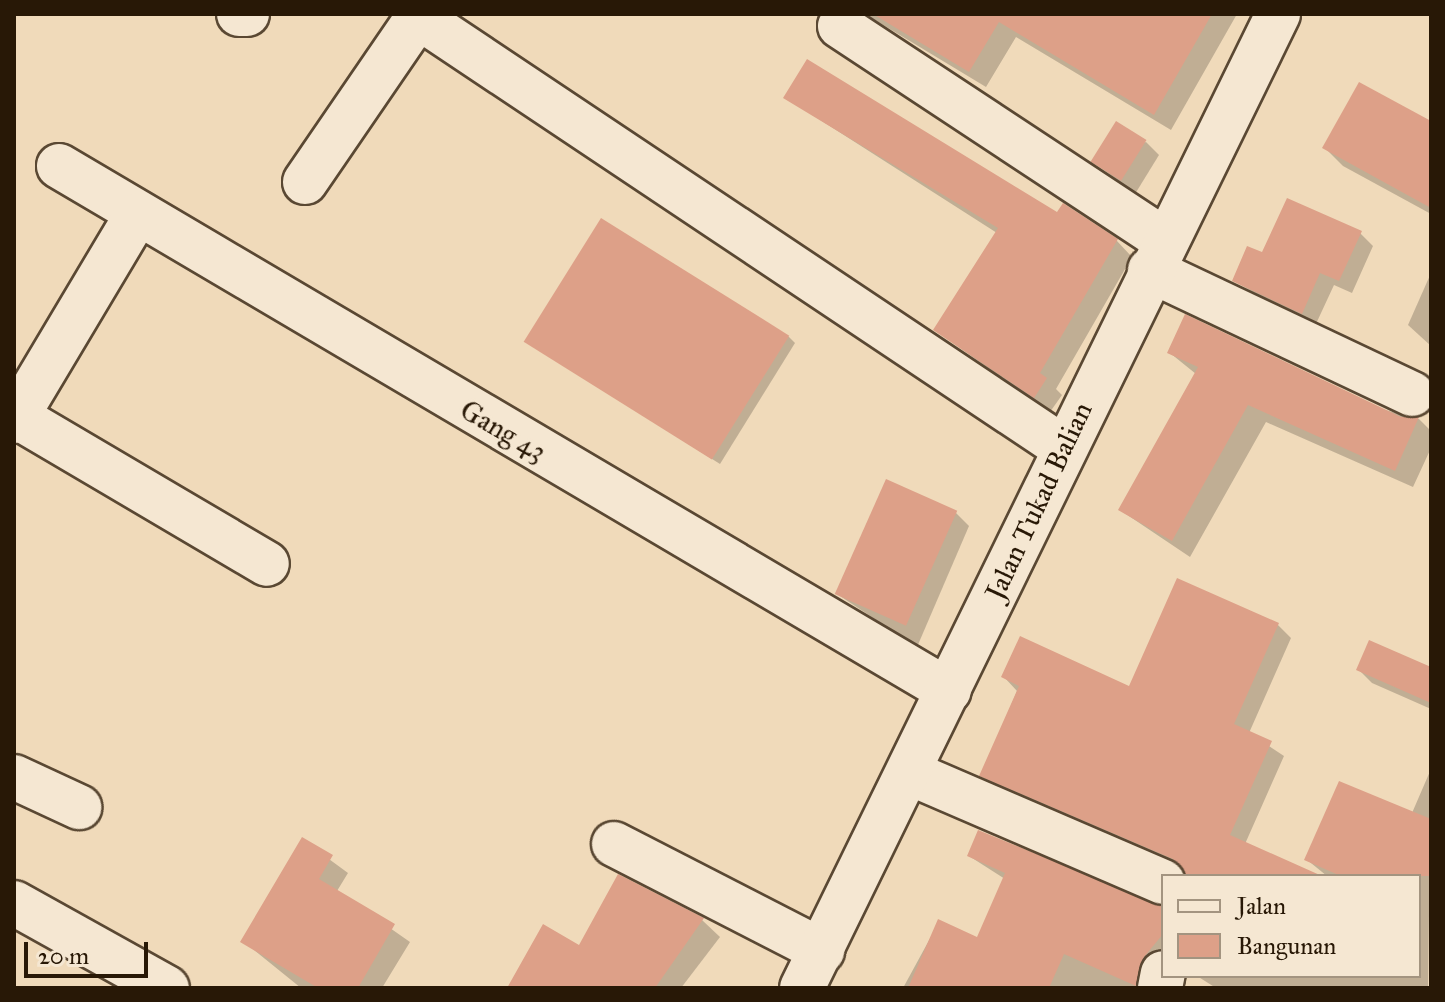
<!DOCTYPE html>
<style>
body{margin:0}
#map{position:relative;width:1445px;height:1002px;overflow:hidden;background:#f0daba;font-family:"IM FELL Great Primer",serif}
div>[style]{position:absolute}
.shadow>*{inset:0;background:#0003}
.building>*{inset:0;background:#dda088;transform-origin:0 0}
.roads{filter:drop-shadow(2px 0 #5a4833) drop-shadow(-2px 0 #5a4833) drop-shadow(0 2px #5a4833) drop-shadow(0 -2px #5a4833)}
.street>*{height:44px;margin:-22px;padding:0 22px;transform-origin:22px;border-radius:22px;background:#f5e7d2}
.secondary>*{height:44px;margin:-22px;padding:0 22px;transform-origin:22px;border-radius:22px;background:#f5e7d2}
span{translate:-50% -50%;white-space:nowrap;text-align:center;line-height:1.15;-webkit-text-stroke:6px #f5e7d2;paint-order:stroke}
.street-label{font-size:28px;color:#281806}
.frame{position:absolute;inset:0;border:16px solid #281806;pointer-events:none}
.legend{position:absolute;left:1161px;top:874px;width:260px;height:104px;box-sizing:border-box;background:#f5e7d2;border:2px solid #a39480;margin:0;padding:10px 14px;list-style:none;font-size:24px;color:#281806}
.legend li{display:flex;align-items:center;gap:16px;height:40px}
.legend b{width:40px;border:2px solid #a39480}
.scale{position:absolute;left:24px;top:942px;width:124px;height:36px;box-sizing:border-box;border:4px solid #281806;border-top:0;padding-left:10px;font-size:24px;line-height:28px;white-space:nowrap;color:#281806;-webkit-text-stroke:6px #f5e7d2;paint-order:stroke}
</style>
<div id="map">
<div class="shadow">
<div style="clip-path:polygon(865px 14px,1237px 14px,1171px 130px,1016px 37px,986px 87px)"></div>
<div style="clip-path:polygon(786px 98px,1117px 241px,1132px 257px,1056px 389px,1062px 395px,1050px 412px,935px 330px,997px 233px)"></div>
<div style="clip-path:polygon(1431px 121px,1431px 214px,1343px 166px,1325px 148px)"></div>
<div style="clip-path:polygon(1146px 142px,1159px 155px,1135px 194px,1094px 162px)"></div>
<div style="clip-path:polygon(1360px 233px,1373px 246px,1352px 293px,1334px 285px,1315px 326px,1234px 281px,1263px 255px)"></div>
<div style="clip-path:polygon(1431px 273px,1431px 346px,1408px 325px)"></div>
<div style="clip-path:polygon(789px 337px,795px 343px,720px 464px,527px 342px)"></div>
<div style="clip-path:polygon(1170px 353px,1419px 419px,1431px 431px,1431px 448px,1413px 487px,1266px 422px,1190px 557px,1120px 510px,1196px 374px)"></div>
<div style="clip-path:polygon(956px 513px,969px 526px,917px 647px,837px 594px)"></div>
<div style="clip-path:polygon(1277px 624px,1291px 638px,1249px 733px,1284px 756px,1245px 844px,1280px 876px,1186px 876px,995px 789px,982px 775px,1017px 691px,1004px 677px,1130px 688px)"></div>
<div style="clip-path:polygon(1358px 669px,1431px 670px,1431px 709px,1372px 683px)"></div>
<div style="clip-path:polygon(1431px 769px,1428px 988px,1216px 988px,1197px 976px,1419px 976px,1419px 876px,1327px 876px,1306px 859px,1412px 813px)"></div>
<div style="clip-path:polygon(303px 840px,348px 873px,337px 891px,410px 942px,382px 988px,301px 988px,243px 941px)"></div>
<div style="clip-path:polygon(969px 856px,1163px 906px,1163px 969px,1150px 988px,903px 988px,939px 922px,978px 939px,1005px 879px)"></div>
<div style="clip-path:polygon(702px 920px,720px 937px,681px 988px,509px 988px,580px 948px)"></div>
</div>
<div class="building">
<div style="clip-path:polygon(873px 14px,1212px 14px,1154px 115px,999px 22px,969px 72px)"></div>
<div style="clip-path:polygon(807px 59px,1057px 212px,1063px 203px,1118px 239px,1040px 373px,1047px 378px,1034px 398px,933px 330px,998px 228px,783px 98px)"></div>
<div style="clip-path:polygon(1359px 82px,1431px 121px,1431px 208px,1322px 148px)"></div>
<div style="left:1116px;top:121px;width:36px;height:48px;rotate:32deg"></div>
<div style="clip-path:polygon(1287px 198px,1362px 231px,1339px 281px,1320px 273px,1302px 314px,1232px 281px,1247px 246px,1262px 252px)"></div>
<div style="left:601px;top:218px;width:222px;height:146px;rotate:32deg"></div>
<div style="clip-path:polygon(1185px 314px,1401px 417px,1419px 417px,1395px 471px,1248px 405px,1172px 541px,1118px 510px,1198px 367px,1167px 353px)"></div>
<div style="left:886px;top:479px;width:78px;height:126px;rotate:24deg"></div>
<div style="clip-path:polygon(1177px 578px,1279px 623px,1234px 724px,1272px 741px,1230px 835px,1322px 876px,1187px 876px,1173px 859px,979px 776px,1019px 686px,1001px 677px,1020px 636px,1129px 686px)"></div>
<div style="clip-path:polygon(1369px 640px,1431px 667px,1431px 703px,1356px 670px)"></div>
<div style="clip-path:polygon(1339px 781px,1431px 819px,1431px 876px,1341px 876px,1304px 860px)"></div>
<div style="clip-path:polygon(978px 830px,1163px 906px,1163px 934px,1144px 957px,1136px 986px,1064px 954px,1049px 988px,908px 988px,938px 919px,977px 937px,1005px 873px,967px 856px)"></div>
<div style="clip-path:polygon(302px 837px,333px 855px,319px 879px,395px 924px,358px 988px,318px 988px,240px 942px)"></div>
<div style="clip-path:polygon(618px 874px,704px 918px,655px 988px,507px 988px,543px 924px,579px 945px)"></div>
</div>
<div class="roads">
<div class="street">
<div style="left:239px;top:14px;width:8px"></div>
<div style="left:414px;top:14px;width:782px;rotate:33.73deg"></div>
<div style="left:840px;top:26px;width:388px;rotate:33.4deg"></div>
<div style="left:59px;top:166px;width:1033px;rotate:30.54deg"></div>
<div style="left:305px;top:182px;width:200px;rotate:-55.6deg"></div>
<div style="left:1150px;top:270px;width:290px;rotate:25.3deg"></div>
<div style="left:16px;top:416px;width:291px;rotate:30.5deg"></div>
<div style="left:14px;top:421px;width:239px;rotate:-59.2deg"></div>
<div style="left:910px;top:773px;width:275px;rotate:23.3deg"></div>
<div style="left:14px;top:777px;width:72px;rotate:24.8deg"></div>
<div style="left:614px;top:844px;width:234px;rotate:27.2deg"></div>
<div style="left:14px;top:903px;width:175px;rotate:29.1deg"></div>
<div style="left:1160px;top:988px;width:15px;rotate:-79deg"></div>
</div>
<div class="secondary">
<div style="left:802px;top:988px;width:1084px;rotate:-63.95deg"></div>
</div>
</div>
<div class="street-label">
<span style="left:503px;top:431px;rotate:30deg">Gang 43</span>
<span style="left:1039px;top:501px;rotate:-65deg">Jalan Tukad Balian</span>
</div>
<div class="frame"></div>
<ul class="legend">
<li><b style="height:10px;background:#f5e7d2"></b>Jalan</li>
<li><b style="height:22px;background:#dda088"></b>Bangunan</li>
</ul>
<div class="scale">20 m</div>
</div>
